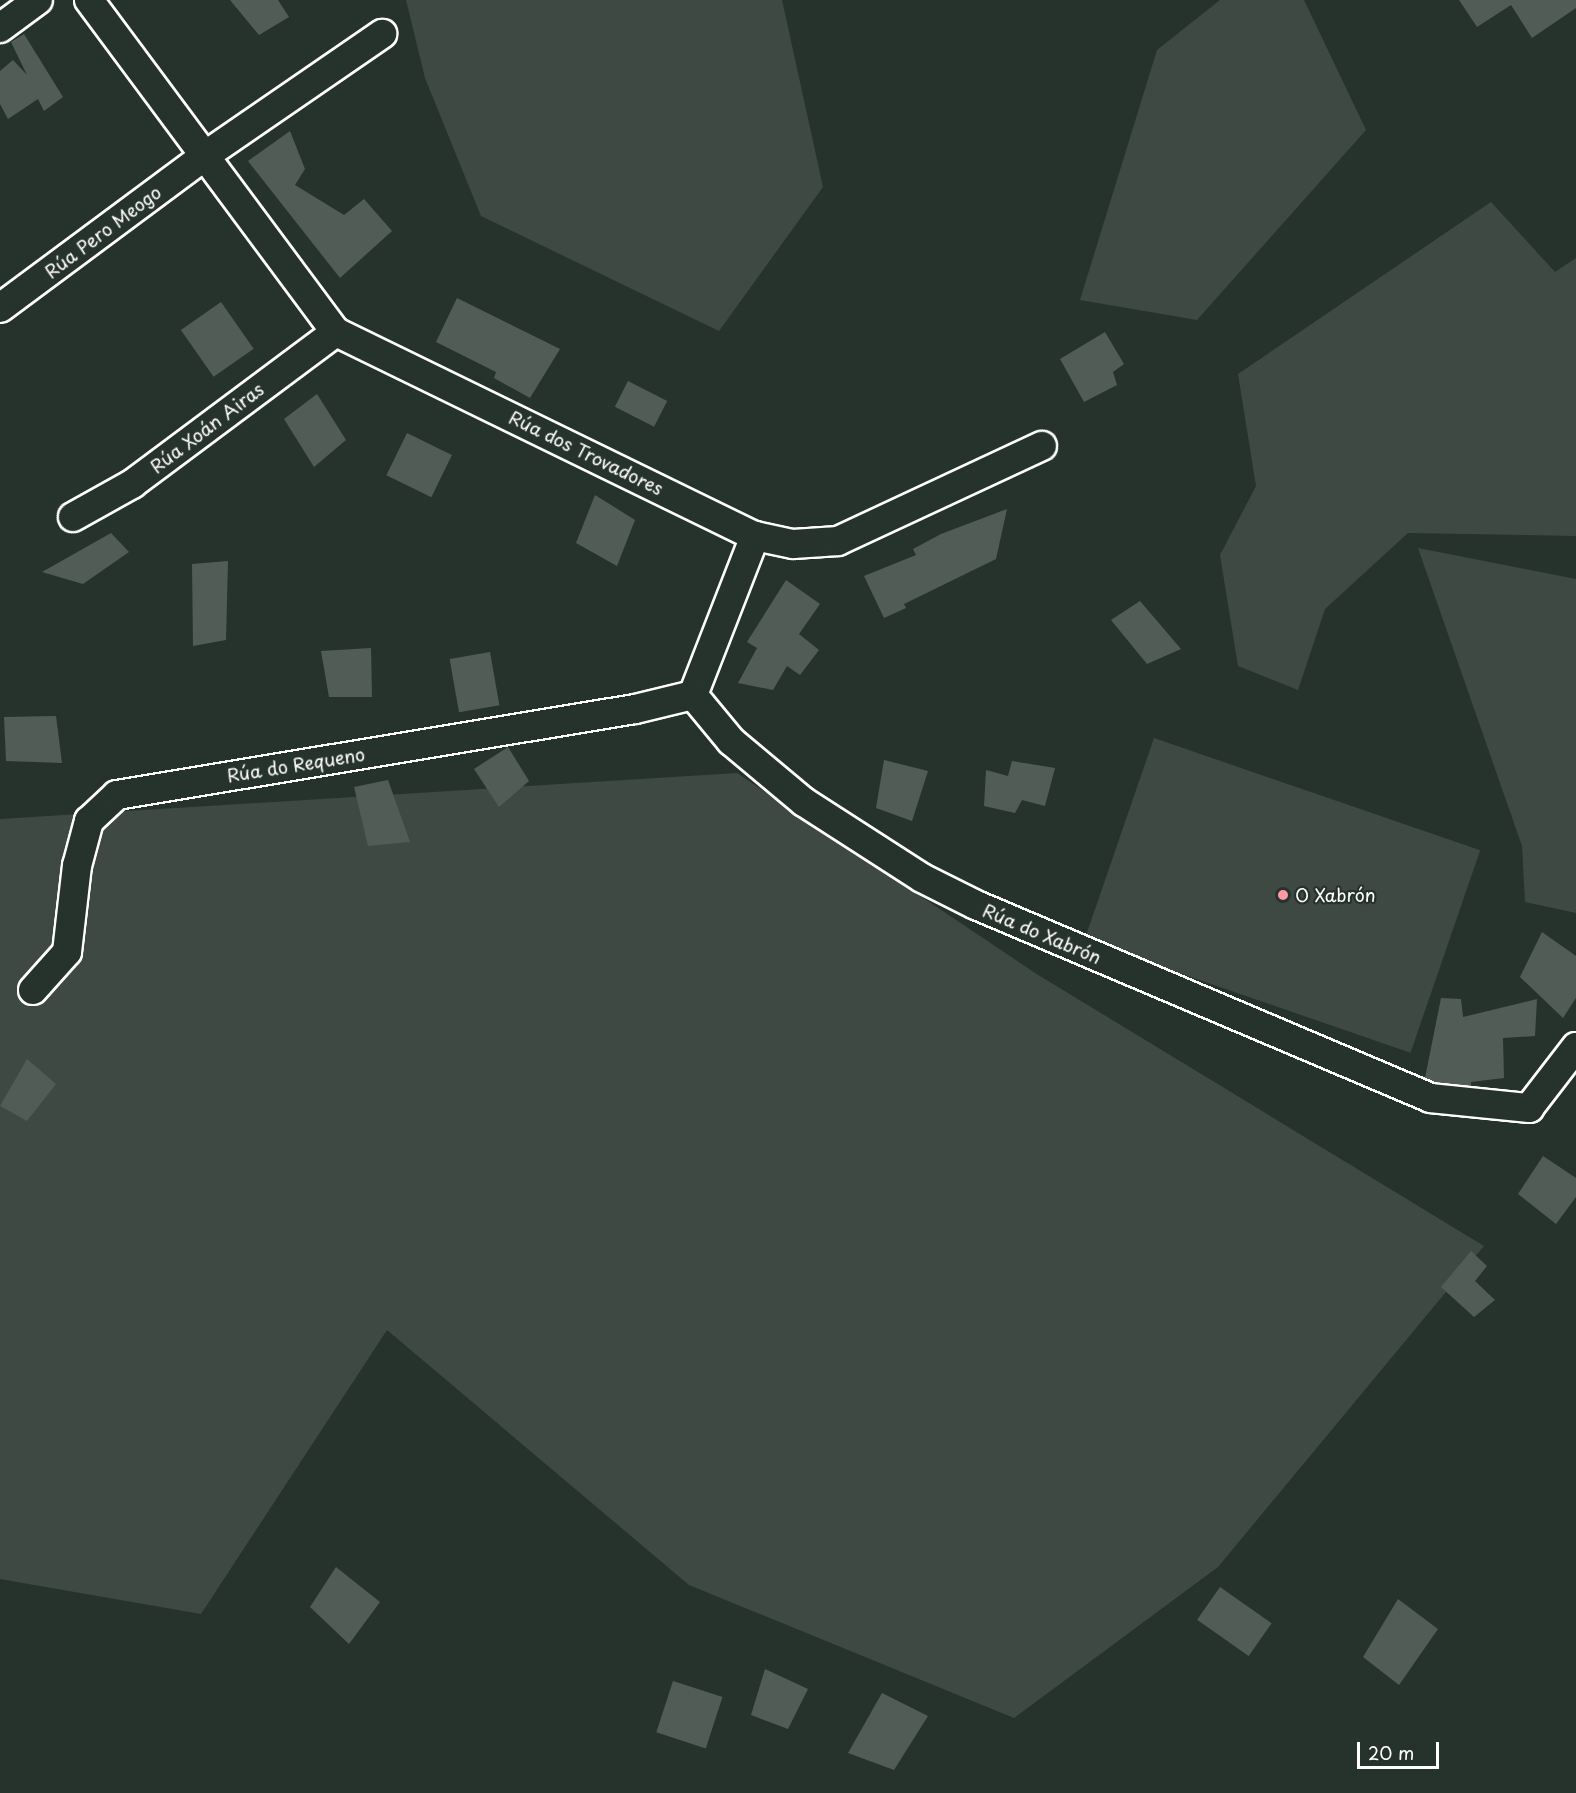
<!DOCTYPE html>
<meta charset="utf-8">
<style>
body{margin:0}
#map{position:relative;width:1576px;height:1793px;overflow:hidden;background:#26332d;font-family:"Playpen Sans",sans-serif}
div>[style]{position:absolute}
.green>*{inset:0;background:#3e4944;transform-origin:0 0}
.building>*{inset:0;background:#515c57;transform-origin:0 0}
.roads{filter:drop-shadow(2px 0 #fff) drop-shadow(-2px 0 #fff) drop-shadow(0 2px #fff) drop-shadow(0 -2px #fff)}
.minor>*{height:28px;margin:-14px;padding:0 14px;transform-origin:14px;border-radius:14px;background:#26332d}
.dots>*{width:16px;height:16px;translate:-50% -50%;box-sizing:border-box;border:3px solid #26332d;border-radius:50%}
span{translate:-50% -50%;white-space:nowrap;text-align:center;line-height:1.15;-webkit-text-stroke:4.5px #26332d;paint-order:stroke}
.street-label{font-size:18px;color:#fff}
.poi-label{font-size:18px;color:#fff}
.left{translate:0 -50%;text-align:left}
.scale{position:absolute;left:1357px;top:1742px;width:82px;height:27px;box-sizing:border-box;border:3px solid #fff;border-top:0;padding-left:8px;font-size:18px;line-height:21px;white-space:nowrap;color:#fff;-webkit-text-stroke:4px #26332d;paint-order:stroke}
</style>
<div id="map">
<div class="green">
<div style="clip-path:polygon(406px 0,782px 0,823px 187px,719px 331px,481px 216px,425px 78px)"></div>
<div style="clip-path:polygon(1220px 0,1304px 0,1366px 130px,1197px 320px,1080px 300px,1157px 50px)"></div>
<div style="clip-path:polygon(1491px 202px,1555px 272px,1576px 258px,1576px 536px,1408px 533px,1325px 609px,1298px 690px,1238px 666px,1220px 555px,1256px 486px,1238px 374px)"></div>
<div style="clip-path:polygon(1418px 548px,1576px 579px,1576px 913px,1525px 902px,1522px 846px)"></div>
<div style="left:1154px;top:738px;width:345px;height:214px;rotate:19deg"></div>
<div style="clip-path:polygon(737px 773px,1035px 973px,1484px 1246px,1218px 1567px,1014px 1718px,689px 1585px,387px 1330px,201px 1614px,0 1579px,0 819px)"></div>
</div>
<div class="building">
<div style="clip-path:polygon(230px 0,278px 0,289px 17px,259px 35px)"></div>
<div style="clip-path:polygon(1459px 0,1576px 0,1576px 8px,1532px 38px,1511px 5px,1477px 27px)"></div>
<div style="clip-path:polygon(24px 34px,63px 97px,44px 111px,38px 99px,8px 119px,0 104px,0 71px,13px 60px,27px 75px,11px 42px)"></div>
<div style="clip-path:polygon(290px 131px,305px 169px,295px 185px,344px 215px,364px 199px,392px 231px,340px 278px,248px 161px)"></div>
<div style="clip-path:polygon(457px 298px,560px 349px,530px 398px,494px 378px,496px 372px,436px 342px)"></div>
<div style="left:221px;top:302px;width:57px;height:49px;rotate:55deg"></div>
<div style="clip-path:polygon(1105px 332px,1124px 364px,1113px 372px,1117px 385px,1084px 402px,1060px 359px)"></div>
<div style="left:628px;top:381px;width:44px;height:29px;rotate:27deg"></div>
<div style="clip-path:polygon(317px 394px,346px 440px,314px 467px,284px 419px)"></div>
<div style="left:407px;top:433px;width:50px;height:47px;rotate:26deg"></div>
<div style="clip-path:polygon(595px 495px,635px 520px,617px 566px,576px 543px)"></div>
<div style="clip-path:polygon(1007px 509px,996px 559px,904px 604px,906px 608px,884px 618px,864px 576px,916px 555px,913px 549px,941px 534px)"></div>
<div style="clip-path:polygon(111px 533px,129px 552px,83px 584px,42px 572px)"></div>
<div style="clip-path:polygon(228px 561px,226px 640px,193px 646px,192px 564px)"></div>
<div style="clip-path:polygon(786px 580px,820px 604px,799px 634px,819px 650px,800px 675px,787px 666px,773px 690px,738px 683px,757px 648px,747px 642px)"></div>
<div style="clip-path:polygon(1140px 601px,1181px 649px,1147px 664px,1111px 620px)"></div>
<div style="clip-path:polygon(371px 648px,372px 697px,329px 697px,321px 651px)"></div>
<div style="left:490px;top:652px;width:54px;height:41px;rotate:80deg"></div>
<div style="clip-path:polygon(56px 716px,62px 763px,6px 761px,4px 717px)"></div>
<div style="clip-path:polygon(508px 747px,529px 781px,499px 807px,474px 769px)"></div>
<div style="clip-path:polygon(884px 760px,928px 771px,912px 821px,876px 808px)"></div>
<div style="clip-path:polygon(1012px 761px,1055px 768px,1045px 806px,1022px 800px,1015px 813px,984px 806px,986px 770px,1008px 776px)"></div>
<div style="clip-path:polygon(388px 780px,410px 842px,368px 846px,354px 787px)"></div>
<div style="clip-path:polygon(1542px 932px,1576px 956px,1576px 998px,1563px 1018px,1520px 977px)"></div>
<div style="clip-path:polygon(1441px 998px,1461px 999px,1463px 1017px,1537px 999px,1535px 1036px,1503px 1038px,1504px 1078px,1471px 1082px,1471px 1086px,1434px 1082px,1425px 1078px)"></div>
<div style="clip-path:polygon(27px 1059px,56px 1084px,27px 1121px,0 1106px)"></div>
<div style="clip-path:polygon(1543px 1156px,1576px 1178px,1576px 1197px,1556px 1224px,1518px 1194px)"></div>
<div style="clip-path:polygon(1471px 1251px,1487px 1266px,1475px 1281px,1495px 1300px,1474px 1317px,1441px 1287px)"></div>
<div style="clip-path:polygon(336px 1567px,380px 1602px,349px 1644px,310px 1607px)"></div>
<div style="left:1220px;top:1587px;width:63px;height:40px;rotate:35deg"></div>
<div style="clip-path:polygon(1398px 1599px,1438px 1629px,1399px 1685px,1363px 1657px)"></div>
<div style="clip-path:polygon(765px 1669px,808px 1689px,788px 1729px,751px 1715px)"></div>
<div style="left:673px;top:1681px;width:52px;height:54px;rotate:18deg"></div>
<div style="clip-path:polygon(882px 1693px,928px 1716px,894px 1770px,848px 1753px)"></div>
</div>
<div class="roads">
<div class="minor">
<div style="left:89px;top:0;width:414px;rotate:53.4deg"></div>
<div style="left:336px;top:332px;width:466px;rotate:26deg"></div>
<div style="left:755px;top:536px;width:39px;rotate:12deg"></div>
<div style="left:793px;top:544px;width:45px;rotate:-3.8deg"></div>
<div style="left:838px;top:541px;width:225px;rotate:-25deg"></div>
<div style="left:0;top:28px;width:47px;rotate:-36.4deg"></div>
<div style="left:0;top:308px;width:257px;rotate:-36.6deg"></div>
<div style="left:206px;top:155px;width:214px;rotate:-34.5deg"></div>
<div style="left:73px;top:517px;width:68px;rotate:-29.2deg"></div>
<div style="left:132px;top:484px;width:254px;rotate:-36.7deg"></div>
<div style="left:693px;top:695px;width:60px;rotate:50.4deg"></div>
<div style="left:731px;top:741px;width:95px;rotate:39.9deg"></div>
<div style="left:804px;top:802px;width:140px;rotate:32.8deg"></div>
<div style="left:922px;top:878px;width:60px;rotate:26.6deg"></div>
<div style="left:976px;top:905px;width:493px;rotate:23deg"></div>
<div style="left:1430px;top:1098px;width:100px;rotate:5.8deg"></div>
<div style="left:1529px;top:1108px;width:77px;rotate:-52.4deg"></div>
<div style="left:693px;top:695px;width:171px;rotate:-68.7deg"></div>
<div style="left:33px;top:990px;width:51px;rotate:-48.2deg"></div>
<div style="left:67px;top:952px;width:87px;rotate:-83.4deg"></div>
<div style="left:77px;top:866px;width:47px;rotate:-75.1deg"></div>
<div style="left:89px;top:821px;width:38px;rotate:-43deg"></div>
<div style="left:117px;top:795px;width:525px;rotate:-9.43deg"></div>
<div style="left:635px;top:709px;width:60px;rotate:-13.6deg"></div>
</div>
</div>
<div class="dots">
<div style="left:1283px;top:895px;background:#ff9aa2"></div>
</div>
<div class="street-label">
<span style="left:103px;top:232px;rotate:-37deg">Rúa Pero Meogo</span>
<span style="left:207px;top:428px;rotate:-37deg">Rúa Xoán Airas</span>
<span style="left:586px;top:453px;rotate:26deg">Rúa dos Trovadores</span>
<span style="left:296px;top:765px;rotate:-9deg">Rúa do Requeno</span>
<span style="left:1042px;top:934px;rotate:23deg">Rúa do Xabrón</span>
</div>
<div class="poi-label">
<span class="left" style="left:1295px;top:895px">O Xabrón</span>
</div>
<div class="scale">20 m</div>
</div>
